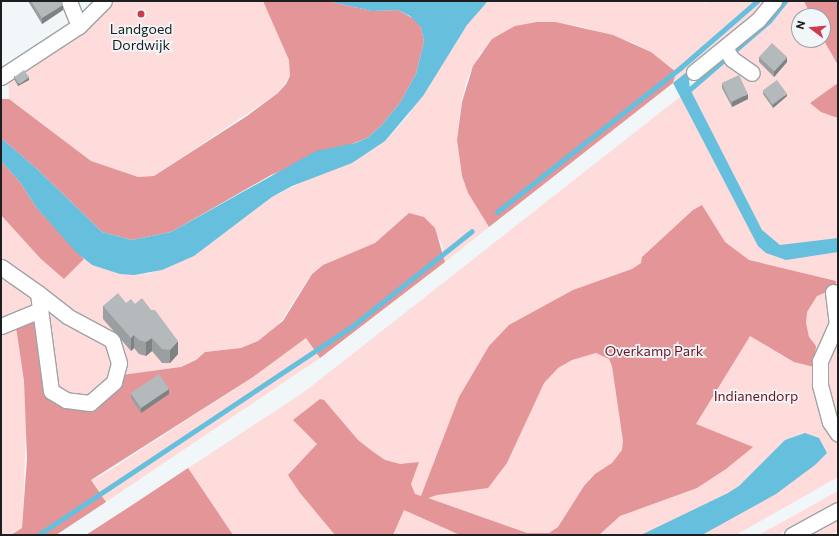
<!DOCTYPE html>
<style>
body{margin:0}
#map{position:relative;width:839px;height:536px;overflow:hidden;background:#f1f6f8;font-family:Commissioner,sans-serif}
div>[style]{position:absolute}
.green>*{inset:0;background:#fedcdc}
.forest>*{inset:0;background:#e39597}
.water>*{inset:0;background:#66bfdc}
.stream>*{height:5px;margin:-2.5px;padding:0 2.5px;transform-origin:2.5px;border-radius:2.5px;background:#66bfdc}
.roads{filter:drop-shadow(1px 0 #9fa3a5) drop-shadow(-1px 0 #9fa3a5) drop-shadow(0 1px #9fa3a5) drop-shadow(0 -1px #9fa3a5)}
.minor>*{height:15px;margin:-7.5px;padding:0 7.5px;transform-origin:7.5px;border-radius:7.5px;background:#fff}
.wall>*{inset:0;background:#9b9fa1}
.shaded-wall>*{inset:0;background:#7e8283}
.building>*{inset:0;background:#b4b9bb;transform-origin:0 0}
.dots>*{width:11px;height:11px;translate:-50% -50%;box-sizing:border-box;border:2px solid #f1f6f8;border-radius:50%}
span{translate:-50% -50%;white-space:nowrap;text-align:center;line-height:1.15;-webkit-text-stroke:3.5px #f1f6f8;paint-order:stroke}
.poi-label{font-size:14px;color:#1c1e1f}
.park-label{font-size:14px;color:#6f1321}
.frame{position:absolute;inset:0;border:2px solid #1c1e1f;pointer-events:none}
.north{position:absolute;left:791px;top:8px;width:40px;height:40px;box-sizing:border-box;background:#f1f6f8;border:1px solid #9ca0a1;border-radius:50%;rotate:286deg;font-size:11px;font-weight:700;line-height:16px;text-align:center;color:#1c1e1f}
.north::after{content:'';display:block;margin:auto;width:14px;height:18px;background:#cd3c4e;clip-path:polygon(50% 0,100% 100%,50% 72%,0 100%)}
</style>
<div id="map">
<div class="green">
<div style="clip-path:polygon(99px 1px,263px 1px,286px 47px,290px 60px,290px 76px,278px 93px,154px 176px,138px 177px,113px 170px,91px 161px,9px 99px,8px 63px,27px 52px,77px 35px,92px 25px,104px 10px)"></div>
<div style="clip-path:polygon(488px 1px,699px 1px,706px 3px,707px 1px,772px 1px,720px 46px,673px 83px,676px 72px,651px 52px,634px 43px,583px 27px,556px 22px,537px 22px,481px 52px,468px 76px,461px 102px,457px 140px,462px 176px,468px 193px,489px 227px,445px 262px,441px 241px,409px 213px,375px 243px,323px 265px,312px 273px,276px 329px,258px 341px,241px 348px,205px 352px,196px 360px,181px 367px,165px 371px,122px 375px,121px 353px,1px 262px,1px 215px,64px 279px,84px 259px,92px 265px,148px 274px,194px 256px,272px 197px,385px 141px,407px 117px,467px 25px)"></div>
<div style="clip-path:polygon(evenodd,789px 1px,838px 1px,838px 477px,736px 535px,86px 535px,304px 392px,690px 89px,789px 1px,799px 16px,823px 16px,823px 40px,799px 40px,799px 16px)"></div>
<div style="clip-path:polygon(1px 274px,29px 294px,34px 304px,29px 309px,1px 320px)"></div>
<div style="clip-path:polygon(43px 303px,102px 340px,109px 348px,115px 366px,98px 394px,74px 398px,57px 387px)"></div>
<div style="clip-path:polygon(16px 327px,24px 381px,26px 428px,23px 515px,22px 528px,11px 535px,1px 535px,1px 334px)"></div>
<div style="clip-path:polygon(306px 338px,320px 358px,106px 502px,91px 480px,101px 476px,253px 377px)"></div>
<div style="clip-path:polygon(838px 491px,838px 502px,778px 535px,759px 535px)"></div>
<div style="clip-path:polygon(838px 516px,838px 531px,830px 535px,804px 535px)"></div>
</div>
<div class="forest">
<div style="clip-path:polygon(263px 1px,327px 1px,372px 11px,398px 10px,416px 20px,421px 27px,424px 42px,416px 74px,400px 103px,380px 127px,367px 138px,271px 175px,171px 232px,132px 240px,102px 232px,37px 169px,1px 138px,1px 99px,9px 99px,91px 161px,138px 177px,154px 176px,247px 116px,278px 93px,286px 84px,290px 76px,289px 60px)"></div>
<div style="clip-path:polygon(804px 1px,838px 1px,838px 65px,823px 39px,823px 16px,811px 16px)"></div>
<div style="clip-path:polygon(537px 22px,556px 22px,613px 35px,651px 52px,676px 72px,673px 83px,489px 227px,468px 193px,462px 176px,457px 140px,462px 102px,473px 66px,492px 39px,515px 26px)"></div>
<div style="clip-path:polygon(838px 83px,838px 118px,821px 112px,810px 103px)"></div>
<div style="clip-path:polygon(1px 161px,20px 182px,36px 207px,84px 259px,64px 279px,41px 259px,1px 215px)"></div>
<div style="clip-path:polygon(evenodd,702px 205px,725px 242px,749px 260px,836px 281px,836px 288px,817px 296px,807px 312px,806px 323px,809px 337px,816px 346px,814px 367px,794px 362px,750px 336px,696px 424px,753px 447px,726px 469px,697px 488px,620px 516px,599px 535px,460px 535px,404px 510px,393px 535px,335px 535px,300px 493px,288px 475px,317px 444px,293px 420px,320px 399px,324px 400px,358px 440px,372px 451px,385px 460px,400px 464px,419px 462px,411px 484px,415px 494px,421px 496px,459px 397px,489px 346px,509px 325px,573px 290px,632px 269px,641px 263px,642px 257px,693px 210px,702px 205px,596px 353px,609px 359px,612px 366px,623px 441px,622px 450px,612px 463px,595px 474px,584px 486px,558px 527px,549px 533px,527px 533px,428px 498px,437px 495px,488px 488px,507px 463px,544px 383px,558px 368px,572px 360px,596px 353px)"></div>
<div style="clip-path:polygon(409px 213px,424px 217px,435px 228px,445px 262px,320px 358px,306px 338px,253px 377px,91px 480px,106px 502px,56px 535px,11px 535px,22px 528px,27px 459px,24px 381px,16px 327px,36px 320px,50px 391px,102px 402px,122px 375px,181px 367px,196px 360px,205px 352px,241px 348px,258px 341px,283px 321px,312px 274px,323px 265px,375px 243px)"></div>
<div style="clip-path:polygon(188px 468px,233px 535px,86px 535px,137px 502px)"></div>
</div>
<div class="water">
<div style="clip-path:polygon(327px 1px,488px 1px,467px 25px,423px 96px,385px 141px,352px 163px,292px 186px,272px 197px,194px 256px,162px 270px,134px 275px,120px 274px,92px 265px,76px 252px,36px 207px,20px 182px,1px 161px,1px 138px,37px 169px,102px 232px,132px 240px,171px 232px,316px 151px,355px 143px,367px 138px,380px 127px,400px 103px,416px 74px,424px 42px,421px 27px,410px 16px,398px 10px,372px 11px)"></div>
<div style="clip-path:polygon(688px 71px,690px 89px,762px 230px,780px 245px,838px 238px,838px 252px,786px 260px,766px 253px,758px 246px,673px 83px)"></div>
<div style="clip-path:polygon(805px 433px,819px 438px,827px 453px,815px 465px,776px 494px,702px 535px,641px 535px,728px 493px,739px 486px,785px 440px)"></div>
</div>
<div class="stream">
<div style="left:690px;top:89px;width:104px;rotate:-40.7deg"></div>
<div style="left:769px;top:21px;width:26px;rotate:-51deg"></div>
<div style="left:497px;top:212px;width:233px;rotate:-38.2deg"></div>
<div style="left:680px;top:68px;width:102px;rotate:-41deg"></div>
<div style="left:38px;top:535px;width:381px;rotate:-33.6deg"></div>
<div style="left:355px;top:324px;width:149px;rotate:-38.5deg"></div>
</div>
<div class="roads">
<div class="minor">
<div style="left:79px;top:26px;width:35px;rotate:-45deg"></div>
<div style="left:725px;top:48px;width:13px;rotate:58deg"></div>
<div style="left:732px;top:59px;width:24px;rotate:35deg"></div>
<div style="left:694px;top:72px;width:82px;rotate:-39.1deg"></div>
<div style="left:758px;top:20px;width:25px;rotate:-50deg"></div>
<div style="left:1px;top:77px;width:93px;rotate:-33.2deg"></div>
<div style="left:79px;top:26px;width:27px;rotate:-112deg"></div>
<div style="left:1px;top:267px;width:45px;rotate:35.1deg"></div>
<div style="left:38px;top:293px;width:37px;rotate:38deg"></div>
<div style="left:67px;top:316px;width:51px;rotate:28.1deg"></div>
<div style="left:112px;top:340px;width:24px;rotate:73deg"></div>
<div style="left:119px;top:363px;width:20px;rotate:105deg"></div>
<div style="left:114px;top:382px;width:32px;rotate:139deg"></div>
<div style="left:90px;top:403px;width:24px;rotate:-173deg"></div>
<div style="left:66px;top:400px;width:17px;rotate:-149deg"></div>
<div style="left:51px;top:391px;width:99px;rotate:-97.6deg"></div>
<div style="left:833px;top:292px;width:31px;rotate:83deg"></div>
<div style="left:837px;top:323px;width:42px;rotate:114.1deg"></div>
<div style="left:820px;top:361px;width:24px;rotate:90deg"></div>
<div style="left:820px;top:385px;width:38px;rotate:75deg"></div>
<div style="left:830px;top:422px;width:14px;rotate:56deg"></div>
<div style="left:1px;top:326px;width:42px;rotate:-22.3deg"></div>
<div style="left:792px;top:535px;width:52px;rotate:-28.5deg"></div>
</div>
</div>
<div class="wall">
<div style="clip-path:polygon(28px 1px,62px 1px,63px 10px,42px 24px)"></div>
<div style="clip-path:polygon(759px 57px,787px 62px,774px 77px,759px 62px)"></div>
<div style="clip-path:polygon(14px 76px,29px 80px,18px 86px,14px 79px)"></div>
<div style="clip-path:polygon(722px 83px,748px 99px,732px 107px,722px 88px)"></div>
<div style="clip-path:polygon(763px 92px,787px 96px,773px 108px,763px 94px)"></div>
<div style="clip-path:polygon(126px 303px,178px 354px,170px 363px,162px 363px,152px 351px,146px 356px,139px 354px,134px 348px,131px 351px,103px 319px,103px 306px)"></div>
<div style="clip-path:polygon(131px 394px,169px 394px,141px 413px,131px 398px)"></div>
</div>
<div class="shaded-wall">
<div style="clip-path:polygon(63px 5px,63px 10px,42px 24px,42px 18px)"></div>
<div style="clip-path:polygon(787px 57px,787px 62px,774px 77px,774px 71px)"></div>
<div style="clip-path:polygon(29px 77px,29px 80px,18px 86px,18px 83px)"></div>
<div style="clip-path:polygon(748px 94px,748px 99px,732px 107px,732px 102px)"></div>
<div style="clip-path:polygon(787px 94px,787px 96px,773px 108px,773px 105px)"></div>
<div style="clip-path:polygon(134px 335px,134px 348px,131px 351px,131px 338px)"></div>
<div style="clip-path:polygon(152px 338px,152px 351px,146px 356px,146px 342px)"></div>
<div style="clip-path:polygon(178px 341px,178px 354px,170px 363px,170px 350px)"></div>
<div style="clip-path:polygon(169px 389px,169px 394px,141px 413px,141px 408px)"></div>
</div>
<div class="building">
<div style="clip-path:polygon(31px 1px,62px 1px,63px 5px,42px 18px)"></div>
<div style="left:772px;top:43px;width:21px;height:19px;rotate:43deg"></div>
<div style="left:24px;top:70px;width:9px;height:12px;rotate:54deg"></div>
<div style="left:739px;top:75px;width:21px;height:19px;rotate:65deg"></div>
<div style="left:777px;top:80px;width:17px;height:18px;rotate:54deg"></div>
<div style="clip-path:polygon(118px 293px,126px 303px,131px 299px,135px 304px,142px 298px,151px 310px,155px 310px,178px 341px,170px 350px,162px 349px,152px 338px,146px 342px,139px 340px,134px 335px,131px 338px,103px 306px)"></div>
<div style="left:159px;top:374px;width:18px;height:34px;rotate:56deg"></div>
</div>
<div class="dots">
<div style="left:141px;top:14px;background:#cd3c4e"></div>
</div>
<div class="poi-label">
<span style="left:141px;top:37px">Landgoed<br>Dordwijk</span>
</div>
<div class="park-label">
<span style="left:654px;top:351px">Overkamp Park</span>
<span style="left:756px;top:396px">Indianendorp</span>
</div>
<div class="frame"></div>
<div class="north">N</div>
</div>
